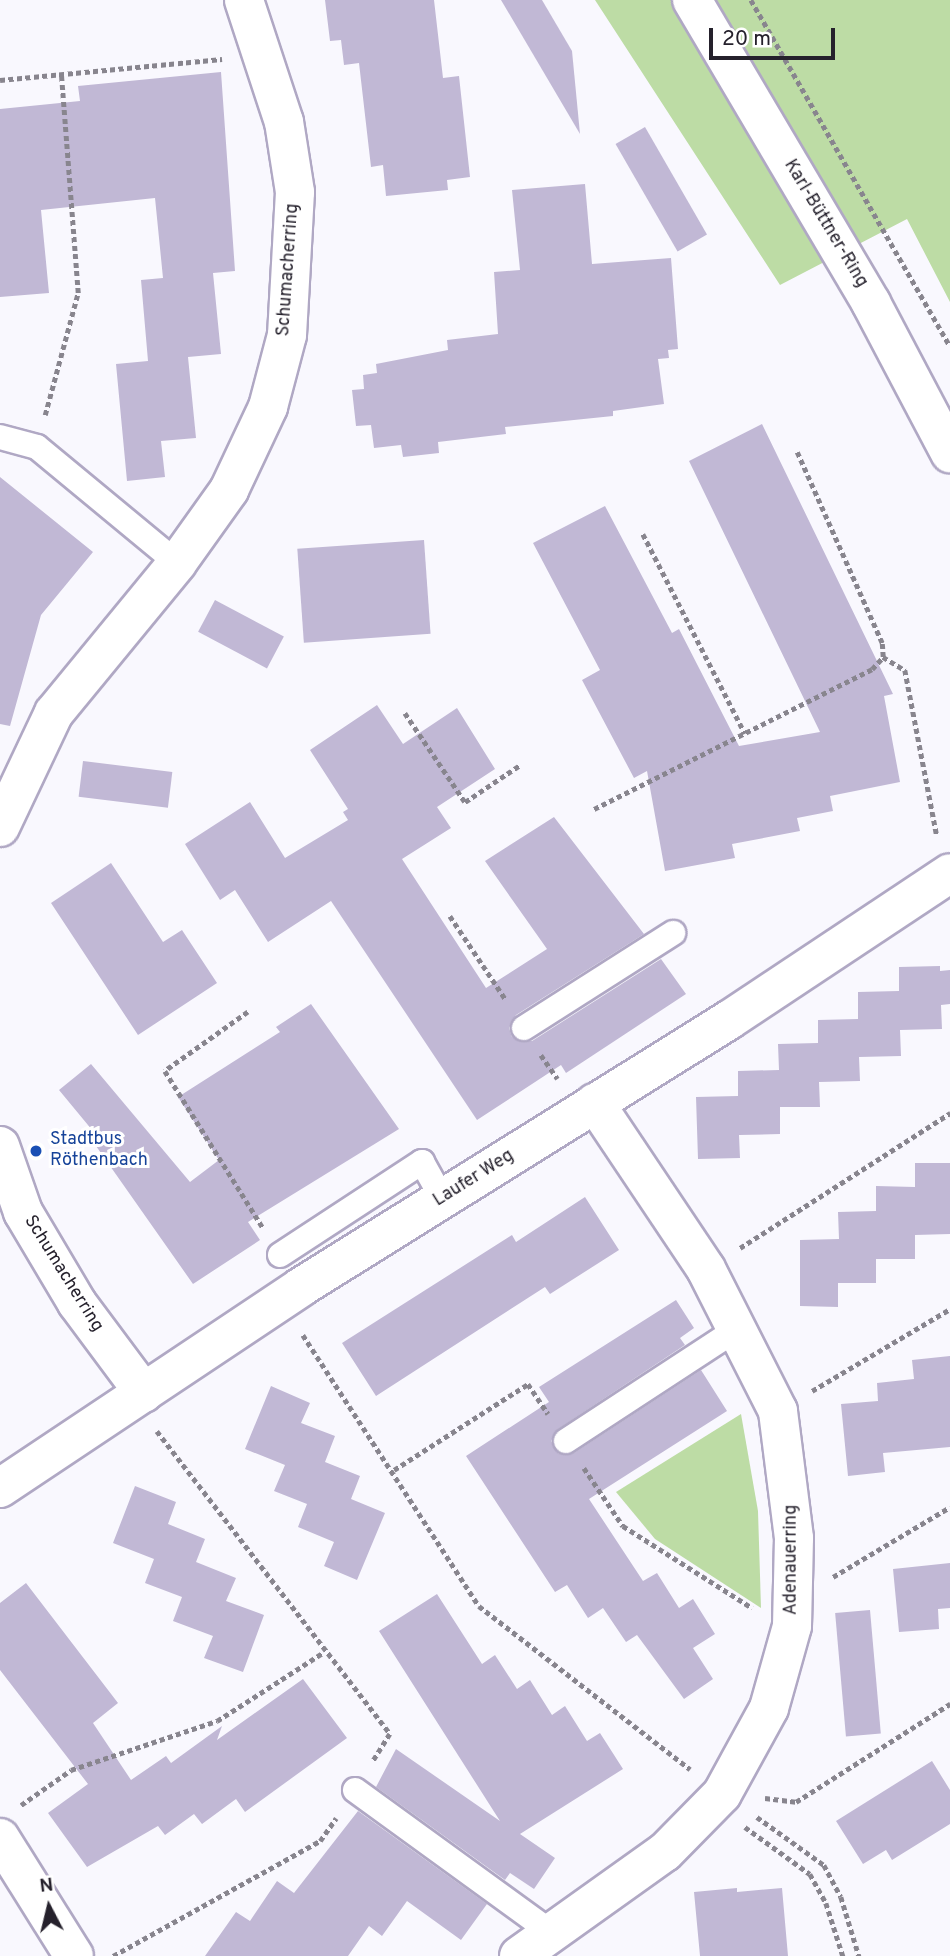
<!DOCTYPE html>
<meta charset="utf-8">
<style>
body{margin:0}
#map{position:relative;width:950px;height:1956px;overflow:hidden;background:#f9f8fe;font-family:Overpass,sans-serif}
div>[style]{position:absolute}
.green>*{inset:0;background:#bddca5}
.building>*{inset:0;background:#c1b8d5;transform-origin:0 0}
.path>*{height:4.5px;margin-top:-2.25px;transform-origin:0;background:repeating-linear-gradient(90deg,#88858e 0 5px,transparent 0 8.5px)}
.roads{filter:drop-shadow(2px 0 #b0a8c4) drop-shadow(-2px 0 #b0a8c4) drop-shadow(0 2px #b0a8c4) drop-shadow(0 -2px #b0a8c4)}
.service>*{height:24px;margin:-12px;padding:0 12px;transform-origin:12px;border-radius:12px;background:#fff}
.minor>*{height:38px;margin:-19px;padding:0 19px;transform-origin:19px;border-radius:19px;background:#fff}
.dots>*{width:19px;height:19px;translate:-50% -50%;box-sizing:border-box;border:4px solid #fff;border-radius:50%}
span{translate:-50% -50%;white-space:nowrap;text-align:center;line-height:1.15;-webkit-text-stroke:6px #fff;paint-order:stroke}
.street-label{font-size:18px;color:#25212c}
.transit-label{font-size:18px;color:#164399}
.left{translate:0 -50%;text-align:left}
.north{position:absolute;left:14px;top:1872px;width:70px;height:70px;-webkit-text-stroke:5px #fff;paint-order:stroke;rotate:353deg;font-size:19px;font-weight:700;line-height:28px;text-align:center;color:#25212c}
.north::after{content:'';display:block;margin:auto;width:24px;height:32px;background:#25212c;clip-path:polygon(50% 0,100% 100%,50% 72%,0 100%)}
.scale{position:absolute;left:709px;top:28px;width:126px;height:32px;box-sizing:border-box;border:4px solid #25212c;border-top:0;padding-left:9px;font-size:21px;line-height:24px;white-space:nowrap;color:#25212c;-webkit-text-stroke:5px #fff;paint-order:stroke}
</style>
<div id="map">
<div class="green">
<div style="clip-path:polygon(595px 0,950px 0,950px 302px,907px 219px,780px 285px)"></div>
<div style="clip-path:polygon(741px 1414px,758px 1511px,761px 1608px,655px 1539px,616px 1492px)"></div>
</div>
<div class="building">
<div style="clip-path:polygon(325px 0,434px 0,443px 78px,459px 76px,470px 177px,447px 180px,448px 190px,386px 196px,383px 165px,371px 167px,359px 63px,344px 65px,341px 40px,330px 41px)"></div>
<div style="clip-path:polygon(501px 0,542px 0,572px 51px,580px 134px)"></div>
<div style="clip-path:polygon(221px 72px,235px 271px,213px 273px,221px 354px,188px 357px,196px 438px,161px 441px,165px 477px,127px 481px,116px 364px,148px 361px,141px 280px,163px 278px,155px 198px,41px 210px,49px 293px,0 297px,0 109px,80px 101px,78px 86px)"></div>
<div style="left:645px;top:127px;width:124px;height:34px;rotate:60deg"></div>
<div style="clip-path:polygon(585px 184px,592px 264px,671px 258px,678px 349px,668px 350px,669px 358px,658px 359px,664px 404px,613px 411px,613px 416px,505px 427px,506px 434px,438px 442px,439px 453px,403px 457px,401px 445px,374px 448px,371px 425px,356px 426px,352px 390px,364px 389px,363px 375px,377px 373px,376px 364px,448px 350px,447px 340px,498px 334px,494px 272px,520px 270px,512px 190px)"></div>
<div style="clip-path:polygon(762px 424px,893px 694px,884px 696px,900px 782px,830px 796px,833px 811px,797px 818px,800px 831px,732px 844px,735px 858px,665px 871px,647px 771px,634px 778px,582px 680px,600px 670px,533px 543px,605px 506px,672px 633px,679px 629px,739px 746px,820px 732px,689px 461px)"></div>
<div style="clip-path:polygon(0 477px,93px 552px,41px 615px,10px 726px,0 724px)"></div>
<div style="left:424px;top:540px;width:94px;height:127px;rotate:86deg"></div>
<div style="left:215px;top:600px;width:78px;height:36px;rotate:28deg"></div>
<div style="clip-path:polygon(377px 705px,403px 744px,457px 708px,495px 769px,437px 807px,451px 828px,402px 859px,486px 988px,547px 949px,485px 861px,554px 817px,644px 934px,516px 1015px,509px 1028px,512px 1037px,532px 1041px,661px 959px,686px 994px,566px 1073px,561px 1065px,477px 1120px,331px 901px,268px 942px,235px 890px,220px 900px,185px 844px,250px 802px,285px 858px,348px 820px,343px 812px,348px 809px,310px 750px)"></div>
<div style="left:83px;top:761px;width:90px;height:36px;rotate:7deg"></div>
<div style="clip-path:polygon(111px 863px,163px 942px,182px 930px,217px 983px,138px 1035px,51px 903px)"></div>
<div style="clip-path:polygon(940px 966px,940px 971px,950px 970px,950px 1004px,941px 1005px,942px 1029px,900px 1030px,901px 1056px,859px 1057px,860px 1081px,819px 1082px,820px 1107px,780px 1107px,780px 1134px,739px 1135px,740px 1158px,698px 1159px,696px 1097px,738px 1096px,738px 1071px,779px 1070px,778px 1044px,818px 1043px,818px 1020px,858px 1019px,858px 992px,899px 991px,899px 967px)"></div>
<div style="clip-path:polygon(311px 1004px,399px 1129px,248px 1222px,260px 1240px,193px 1284px,96px 1146px,102px 1142px,59px 1090px,91px 1064px,190px 1182px,219px 1160px,178px 1097px,280px 1032px,276px 1027px)"></div>
<div style="clip-path:polygon(915px 1163px,950px 1163px,950px 1234px,915px 1235px,915px 1259px,876px 1259px,876px 1283px,838px 1283px,838px 1307px,800px 1306px,800px 1240px,839px 1239px,838px 1212px,876px 1211px,876px 1186px,915px 1187px)"></div>
<div style="clip-path:polygon(585px 1197px,619px 1250px,550px 1294px,545px 1287px,376px 1396px,342px 1343px,512px 1235px,516px 1242px)"></div>
<div style="clip-path:polygon(676px 1300px,694px 1328px,680px 1338px,685px 1345px,558px 1429px,551px 1441px,559px 1454px,574px 1453px,701px 1370px,727px 1411px,589px 1499px,643px 1581px,657px 1573px,679px 1608px,693px 1599px,715px 1634px,693px 1648px,713px 1679px,684px 1699px,637px 1635px,626px 1642px,603px 1608px,588px 1618px,567px 1585px,555px 1592px,466px 1456px,549px 1402px,539px 1387px)"></div>
<div style="clip-path:polygon(950px 1356px,950px 1447px,883px 1453px,885px 1472px,848px 1476px,841px 1404px,878px 1401px,877px 1383px,914px 1379px,912px 1360px)"></div>
<div style="clip-path:polygon(271px 1386px,310px 1403px,301px 1423px,335px 1436px,325px 1462px,360px 1476px,351px 1499px,385px 1513px,357px 1580px,324px 1566px,334px 1542px,298px 1527px,307px 1504px,274px 1491px,285px 1465px,245px 1449px)"></div>
<div style="clip-path:polygon(135px 1486px,176px 1502px,168px 1524px,205px 1539px,196px 1562px,236px 1578px,226px 1601px,264px 1615px,243px 1672px,204px 1658px,213px 1636px,173px 1621px,182px 1597px,145px 1583px,154px 1559px,113px 1543px)"></div>
<div style="clip-path:polygon(950px 1563px,950px 1608px,938px 1609px,939px 1629px,899px 1632px,893px 1569px)"></div>
<div style="clip-path:polygon(26px 1583px,118px 1703px,93px 1723px,131px 1780px,166px 1756px,171px 1763px,222px 1726px,217px 1740px,303px 1679px,347px 1738px,245px 1812px,236px 1799px,202px 1824px,194px 1814px,165px 1835px,158px 1826px,87px 1867px,48px 1813px,88px 1784px,0 1670px,0 1603px)"></div>
<div style="clip-path:polygon(437px 1594px,482px 1664px,495px 1655px,517px 1689px,530px 1680px,552px 1715px,565px 1706px,587px 1741px,600px 1733px,623px 1769px,520px 1834px,555px 1858px,534px 1889px,510px 1873px,505px 1880px,376px 1787px,396px 1749px,500px 1821px,379px 1631px)"></div>
<div style="left:870px;top:1610px;width:124px;height:35px;rotate:85deg"></div>
<div style="clip-path:polygon(932px 1761px,950px 1790px,950px 1824px,892px 1860px,886px 1850px,863px 1864px,836px 1821px)"></div>
<div style="clip-path:polygon(358px 1811px,487px 1904px,461px 1940px,407px 1901px,382px 1936px,369px 1926px,348px 1956px,205px 1956px,236px 1912px,250px 1921px,277px 1881px,294px 1893px)"></div>
<div style="clip-path:polygon(737px 1888px,737px 1892px,782px 1888px,788px 1956px,700px 1956px,694px 1892px)"></div>
</div>
<div class="path">
<div style="left:751px;top:0;width:399px;rotate:60.1deg"></div>
<div style="left:0;top:80px;width:223px;rotate:-5.4deg"></div>
<div style="left:45px;top:415px;width:126px;rotate:-74.9deg"></div>
<div style="left:78px;top:293px;width:220px;rotate:-94.4deg"></div>
<div style="left:643px;top:534px;width:224px;rotate:62.9deg"></div>
<div style="left:883px;top:657px;width:26px;rotate:31deg"></div>
<div style="left:905px;top:670px;width:169px;rotate:79.1deg"></div>
<div style="left:405px;top:713px;width:107px;rotate:56deg"></div>
<div style="left:465px;top:802px;width:66px;rotate:-33.9deg"></div>
<div style="left:594px;top:809px;width:311px;rotate:-26.7deg"></div>
<div style="left:872px;top:669px;width:16px;rotate:-47deg"></div>
<div style="left:883px;top:657px;width:14px;rotate:-94deg"></div>
<div style="left:882px;top:643px;width:209px;rotate:-114deg"></div>
<div style="left:450px;top:916px;width:101px;rotate:56.3deg"></div>
<div style="left:248px;top:1012px;width:102px;rotate:144.6deg"></div>
<div style="left:165px;top:1071px;width:185px;rotate:58deg"></div>
<div style="left:541px;top:1055px;width:29px;rotate:55deg"></div>
<div style="left:740px;top:1248px;width:250px;rotate:-32.7deg"></div>
<div style="left:303px;top:1335px;width:323px;rotate:57deg"></div>
<div style="left:479px;top:1606px;width:267px;rotate:37.7deg"></div>
<div style="left:812px;top:1391px;width:161px;rotate:-30.7deg"></div>
<div style="left:157px;top:1431px;width:382px;rotate:52.4deg"></div>
<div style="left:390px;top:1734px;width:32px;rotate:122deg"></div>
<div style="left:584px;top:1468px;width:70px;rotate:56.1deg"></div>
<div style="left:623px;top:1526px;width:153px;rotate:32.4deg"></div>
<div style="left:394px;top:1470px;width:159px;rotate:-32.7deg"></div>
<div style="left:528px;top:1384px;width:36px;rotate:56deg"></div>
<div style="left:833px;top:1577px;width:136px;rotate:-30.9deg"></div>
<div style="left:765px;top:1798px;width:31px;rotate:7deg"></div>
<div style="left:796px;top:1802px;width:183px;rotate:-32.5deg"></div>
<div style="left:21px;top:1805px;width:61px;rotate:-35deg"></div>
<div style="left:71px;top:1770px;width:154px;rotate:-18.6deg"></div>
<div style="left:217px;top:1721px;width:127px;rotate:-32.8deg"></div>
<div style="left:757px;top:1817px;width:82px;rotate:35.6deg"></div>
<div style="left:824px;top:1865px;width:36px;rotate:62deg"></div>
<div style="left:841px;top:1897px;width:62px;rotate:73deg"></div>
<div style="left:745px;top:1827px;width:80px;rotate:35.9deg"></div>
<div style="left:810px;top:1874px;width:33px;rotate:61deg"></div>
<div style="left:826px;top:1903px;width:56px;rotate:72.2deg"></div>
<div style="left:113px;top:1956px;width:237px;rotate:-29.1deg"></div>
<div style="left:320px;top:1841px;width:28px;rotate:-55deg"></div>
</div>
<div class="roads">
<div class="service">
<div style="left:0;top:437px;width:38px;rotate:15deg"></div>
<div style="left:37px;top:447px;width:182px;rotate:39.6deg"></div>
<div style="left:524px;top:1028px;width:177px;rotate:-32.5deg"></div>
<div style="left:280px;top:1255px;width:170px;rotate:-33.2deg"></div>
<div style="left:422px;top:1162px;width:41px;rotate:60.9deg"></div>
<div style="left:566px;top:1441px;width:208px;rotate:-33.2deg"></div>
<div style="left:355px;top:1790px;width:243px;rotate:36deg"></div>
</div>
<div class="minor">
<div style="left:692px;top:0;width:352px;rotate:59.4deg"></div>
<div style="left:871px;top:303px;width:170px;rotate:62.2deg"></div>
<div style="left:0;top:827px;width:126px;rotate:-64.7deg"></div>
<div style="left:54px;top:713px;width:194px;rotate:-50.6deg"></div>
<div style="left:177px;top:563px;width:90px;rotate:-54.5deg"></div>
<div style="left:229px;top:490px;width:92px;rotate:-64.8deg"></div>
<div style="left:268px;top:407px;width:74px;rotate:-75.2deg"></div>
<div style="left:287px;top:335px;width:143px;rotate:-86.8deg"></div>
<div style="left:295px;top:192px;width:71px;rotate:-98.9deg"></div>
<div style="left:284px;top:122px;width:128px;rotate:-108.2deg"></div>
<div style="left:0;top:1146px;width:70px;rotate:70.8deg"></div>
<div style="left:23px;top:1212px;width:106px;rotate:59.3deg"></div>
<div style="left:77px;top:1303px;width:112px;rotate:53.3deg"></div>
<div style="left:0;top:1488px;width:362px;rotate:-33.7deg"></div>
<div style="left:301px;top:1287px;width:504px;rotate:-31.96deg"></div>
<div style="left:729px;top:1020px;width:265px;rotate:-33.6deg"></div>
<div style="left:0;top:1838px;width:139px;rotate:57.9deg"></div>
<div style="left:519px;top:1956px;width:179px;rotate:-35.5deg"></div>
<div style="left:665px;top:1852px;width:81px;rotate:-45.5deg"></div>
<div style="left:722px;top:1794px;width:98px;rotate:-61.3deg"></div>
<div style="left:769px;top:1708px;width:85px;rotate:-74.3deg"></div>
<div style="left:792px;top:1626px;width:88px;rotate:-88.7deg"></div>
<div style="left:794px;top:1538px;width:128px;rotate:-97.2deg"></div>
<div style="left:778px;top:1411px;width:159px;rotate:-116.9deg"></div>
<div style="left:706px;top:1269px;width:200px;rotate:-123.8deg"></div>
</div>
</div>
<div class="dots">
<div style="left:36px;top:1151px;background:#1a4fb4"></div>
</div>
<div class="street-label">
<span style="left:825px;top:224px;rotate:59deg">Karl-Büttner-Ring</span>
<span style="left:289px;top:270px;rotate:-86deg">Schumacherring</span>
<span style="left:474px;top:1179px;rotate:-32deg">Laufer Weg</span>
<span style="left:63px;top:1274px;rotate:58deg">Schumacherring</span>
<span style="left:792px;top:1560px;rotate:-90deg">Adenauerring</span>
</div>
<div class="transit-label">
<span class="left" style="left:50px;top:1151px">Stadtbus<br>Röthenbach</span>
</div>
<div class="north">N</div>
<div class="scale">20 m</div>
</div>
